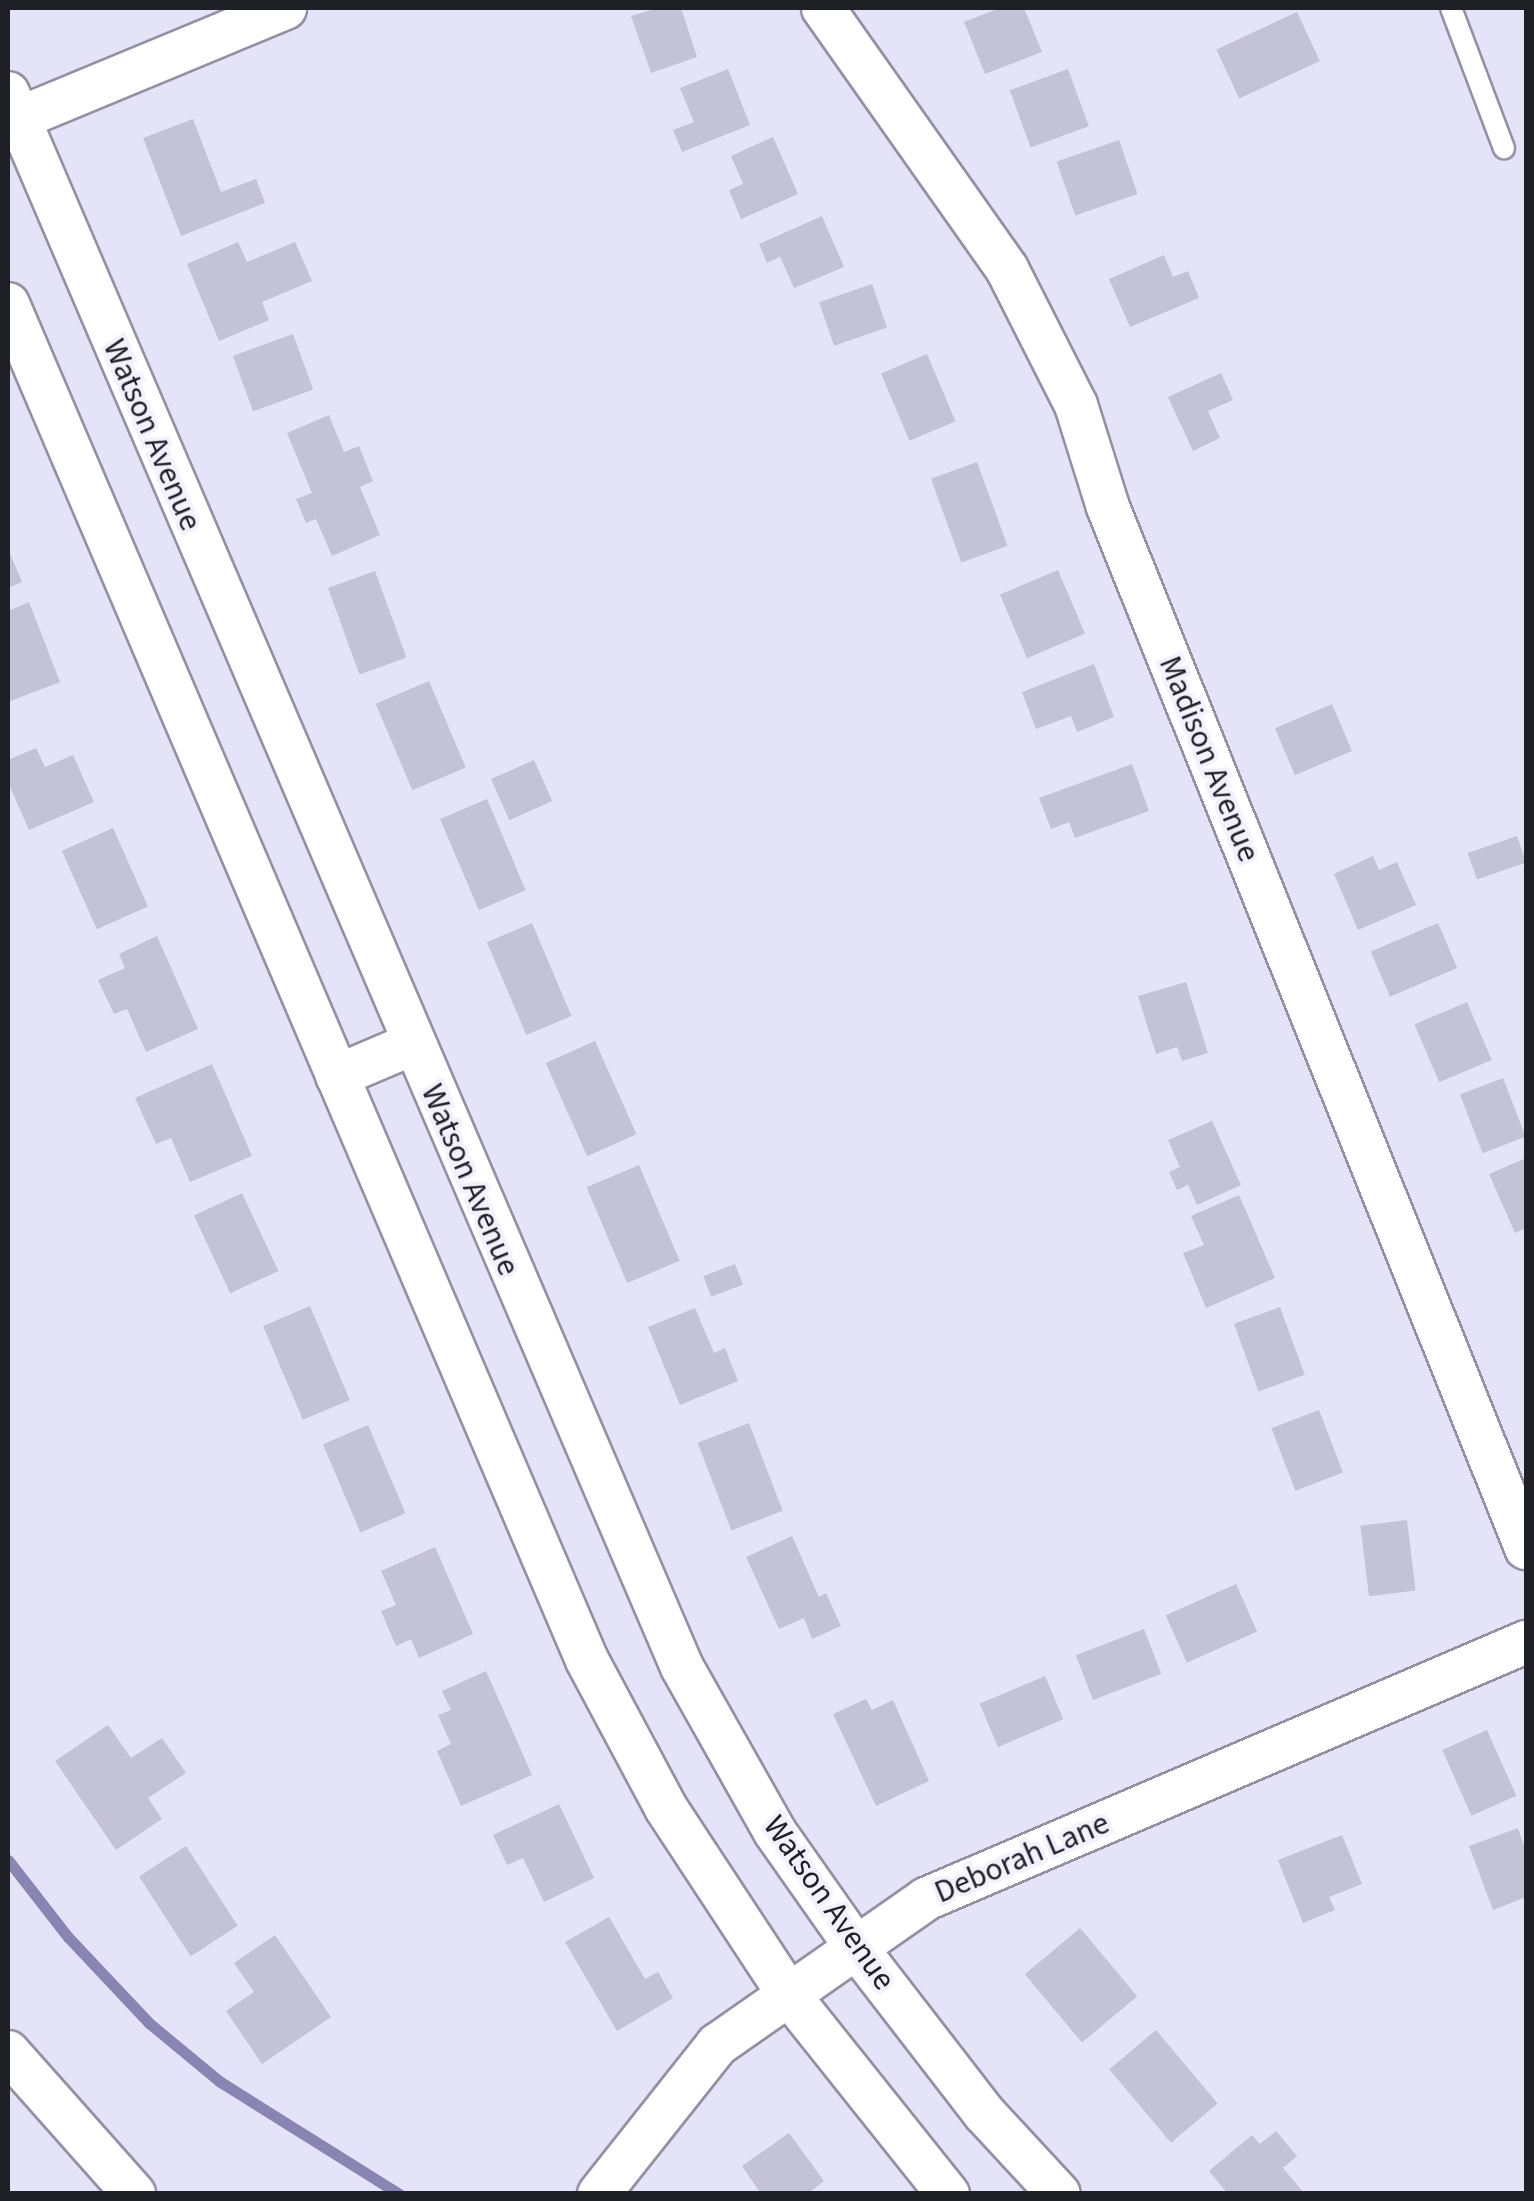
<!DOCTYPE html>
<style>
body{margin:0}
#map{position:relative;width:1534px;height:2201px;overflow:hidden;background:#e4e3f7;font-family:"Source Sans 3",sans-serif}
div>[style]{position:absolute}
.stream>*{height:11px;margin:-5.5px;padding:0 5.5px;transform-origin:5.5px;border-radius:5.5px;background:#8885b2}
.building>*{inset:0;background:#c3c2d6;transform-origin:0 0}
.roads{filter:drop-shadow(2px 0 #9291a4) drop-shadow(-2px 0 #9291a4) drop-shadow(0 2px #9291a4) drop-shadow(0 -2px #9291a4)}
.service>*{height:20px;margin:-10px;padding:0 10px;transform-origin:10px;border-radius:10px;background:#fff}
.minor>*{height:42px;margin:-21px;padding:0 21px;transform-origin:21px;border-radius:21px;background:#fff}
span{translate:-50% -50%;white-space:nowrap;text-align:center;line-height:1.15;-webkit-text-stroke:8px #f2f1fd;paint-order:stroke}
.street-label{font-size:32px;color:#1f1f26}
.frame{position:absolute;inset:0;border:10px solid #1f1f26;pointer-events:none}
</style>
<div id="map">
<div class="stream">
<div style="left:8px;top:1860px;width:98px;rotate:52.1deg"></div>
<div style="left:68px;top:1937px;width:118px;rotate:46.7deg"></div>
<div style="left:149px;top:2023px;width:91px;rotate:39.6deg"></div>
<div style="left:219px;top:2081px;width:213px;rotate:32.1deg"></div>
</div>
<div class="building">
<div style="clip-path:polygon(658px 8px,681px 8px,697px 57px,651px 73px,631px 16px)"></div>
<div style="clip-path:polygon(1000px 8px,1024px 8px,1042px 52px,985px 74px,964px 22px)"></div>
<div style="left:1297px;top:12px;width:54px;height:89px;rotate:65deg"></div>
<div style="clip-path:polygon(728px 69px,750px 125px,682px 152px,673px 130px,694px 122px,680px 88px)"></div>
<div style="left:1068px;top:69px;width:61px;height:62px;rotate:70deg"></div>
<div style="clip-path:polygon(193px 119px,221px 192px,256px 179px,265px 203px,181px 236px,143px 138px)"></div>
<div style="clip-path:polygon(773px 137px,798px 194px,741px 219px,729px 190px,743px 184px,731px 156px)"></div>
<div style="left:1119px;top:140px;width:57px;height:66px;rotate:71deg"></div>
<div style="clip-path:polygon(822px 216px,844px 267px,794px 288px,780px 257px,767px 263px,759px 244px)"></div>
<div style="clip-path:polygon(238px 242px,247px 262px,295px 242px,312px 281px,262px 302px,269px 320px,219px 341px,187px 264px)"></div>
<div style="clip-path:polygon(1164px 255px,1173px 277px,1188px 271px,1199px 298px,1130px 327px,1109px 279px)"></div>
<div style="left:872px;top:284px;width:46px;height:56px;rotate:71deg"></div>
<div style="left:293px;top:334px;width:59px;height:64px;rotate:70deg"></div>
<div style="left:927px;top:354px;width:73px;height:50px;rotate:67deg"></div>
<div style="clip-path:polygon(1221px 373px,1233px 400px,1208px 411px,1220px 438px,1193px 451px,1168px 397px)"></div>
<div style="clip-path:polygon(329px 415px,344px 452px,359px 446px,373px 481px,360px 487px,380px 535px,332px 556px,316px 519px,306px 523px,296px 499px,312px 493px,287px 433px)"></div>
<div style="left:977px;top:462px;width:89px;height:49px;rotate:70deg"></div>
<div style="clip-path:polygon(8px 549px,22px 582px,8px 588px)"></div>
<div style="left:1058px;top:570px;width:69px;height:63px;rotate:67deg"></div>
<div style="left:375px;top:571px;width:92px;height:50px;rotate:70deg"></div>
<div style="clip-path:polygon(29px 602px,60px 682px,8px 702px,8px 611px)"></div>
<div style="clip-path:polygon(1094px 664px,1114px 717px,1077px 732px,1071px 716px,1036px 729px,1022px 692px)"></div>
<div style="left:429px;top:681px;width:94px;height:58px;rotate:67deg"></div>
<div style="left:1332px;top:704px;width:51px;height:62px;rotate:67deg"></div>
<div style="clip-path:polygon(36px 748px,45px 767px,73px 755px,94px 802px,29px 830px,8px 782px,8px 760px)"></div>
<div style="left:534px;top:760px;width:45px;height:47px;rotate:66deg"></div>
<div style="clip-path:polygon(1132px 764px,1149px 811px,1075px 838px,1069px 822px,1051px 829px,1039px 798px)"></div>
<div style="left:487px;top:799px;width:99px;height:51px;rotate:67deg"></div>
<div style="left:113px;top:828px;width:86px;height:56px;rotate:66deg"></div>
<div style="left:1517px;top:836px;width:28px;height:52px;rotate:71deg"></div>
<div style="clip-path:polygon(1373px 856px,1379px 870px,1397px 862px,1416px 905px,1358px 930px,1334px 874px)"></div>
<div style="left:532px;top:923px;width:101px;height:49px;rotate:67deg"></div>
<div style="left:1438px;top:923px;width:49px;height:73px;rotate:67deg"></div>
<div style="clip-path:polygon(157px 936px,198px 1029px,146px 1052px,127px 1009px,114px 1014px,98px 980px,125px 968px,119px 954px)"></div>
<div style="clip-path:polygon(1186px 982px,1208px 1053px,1182px 1061px,1177px 1047px,1156px 1054px,1138px 996px)"></div>
<div style="left:1467px;top:1002px;width:63px;height:57px;rotate:67deg"></div>
<div style="left:595px;top:1041px;width:102px;height:54px;rotate:66deg"></div>
<div style="clip-path:polygon(212px 1064px,252px 1156px,190px 1182px,171px 1138px,156px 1144px,135px 1098px)"></div>
<div style="left:1503px;top:1078px;width:63px;height:46px;rotate:69deg"></div>
<div style="clip-path:polygon(1212px 1121px,1241px 1185px,1197px 1205px,1188px 1185px,1177px 1190px,1169px 1172px,1180px 1167px,1168px 1140px)"></div>
<div style="clip-path:polygon(1526px 1158px,1526px 1228px,1515px 1233px,1489px 1174px)"></div>
<div style="left:639px;top:1165px;width:104px;height:57px;rotate:67deg"></div>
<div style="left:242px;top:1193px;width:86px;height:53px;rotate:65deg"></div>
<div style="clip-path:polygon(1239px 1195px,1275px 1278px,1206px 1308px,1183px 1253px,1204px 1245px,1191px 1216px)"></div>
<div style="left:735px;top:1264px;width:22px;height:34px;rotate:69deg"></div>
<div style="left:310px;top:1306px;width:102px;height:51px;rotate:67deg"></div>
<div style="left:1280px;top:1307px;width:72px;height:49px;rotate:70deg"></div>
<div style="clip-path:polygon(695px 1308px,714px 1353px,725px 1348px,738px 1381px,680px 1405px,648px 1327px)"></div>
<div style="left:1319px;top:1410px;width:67px;height:51px;rotate:69deg"></div>
<div style="left:749px;top:1423px;width:94px;height:55px;rotate:69deg"></div>
<div style="left:368px;top:1425px;width:96px;height:49px;rotate:67deg"></div>
<div style="left:1407px;top:1520px;width:71px;height:47px;rotate:83deg"></div>
<div style="clip-path:polygon(792px 1536px,819px 1597px,826px 1593px,841px 1626px,812px 1639px,804px 1618px,779px 1629px,746px 1557px)"></div>
<div style="clip-path:polygon(435px 1547px,473px 1634px,419px 1658px,411px 1639px,396px 1646px,381px 1611px,396px 1605px,381px 1571px)"></div>
<div style="left:1236px;top:1584px;width:52px;height:77px;rotate:66deg"></div>
<div style="left:1144px;top:1629px;width:48px;height:73px;rotate:69deg"></div>
<div style="clip-path:polygon(486px 1671px,532px 1775px,461px 1806px,437px 1751px,451px 1744px,438px 1715px,451px 1710px,442px 1691px)"></div>
<div style="left:1045px;top:1676px;width:47px;height:71px;rotate:67deg"></div>
<div style="clip-path:polygon(866px 1699px,872px 1710px,893px 1700px,929px 1781px,876px 1806px,833px 1714px)"></div>
<div style="clip-path:polygon(108px 1725px,131px 1758px,162px 1738px,186px 1773px,148px 1798px,162px 1819px,116px 1850px,55px 1761px)"></div>
<div style="left:1487px;top:1730px;width:72px;height:49px;rotate:66deg"></div>
<div style="clip-path:polygon(559px 1804px,594px 1878px,544px 1902px,523px 1858px,507px 1865px,493px 1835px)"></div>
<div style="clip-path:polygon(1518px 1828px,1526px 1852px,1526px 1897px,1493px 1910px,1469px 1846px)"></div>
<div style="clip-path:polygon(1342px 1835px,1362px 1884px,1329px 1897px,1335px 1910px,1303px 1923px,1278px 1860px)"></div>
<div style="left:186px;top:1846px;width:95px;height:56px;rotate:57deg"></div>
<div style="clip-path:polygon(609px 1917px,645px 1979px,658px 1972px,673px 1998px,617px 2031px,565px 1942px)"></div>
<div style="left:1080px;top:1928px;width:89px;height:72px;rotate:50deg"></div>
<div style="clip-path:polygon(275px 1935px,331px 2017px,262px 2064px,226px 2011px,254px 1992px,234px 1963px)"></div>
<div style="left:1156px;top:2030px;width:96px;height:61px;rotate:50deg"></div>
<div style="clip-path:polygon(1276px 2131px,1297px 2156px,1283px 2168px,1305px 2194px,1228px 2194px,1209px 2171px,1252px 2135px,1260px 2144px)"></div>
<div style="clip-path:polygon(789px 2133px,824px 2181px,807px 2194px,761px 2194px,742px 2166px)"></div>
</div>
<div class="roads">
<div class="service">
<div style="left:1451px;top:8px;width:150px;rotate:69.3deg"></div>
</div>
<div class="minor">
<div style="left:823px;top:8px;width:319px;rotate:54.8deg"></div>
<div style="left:1007px;top:269px;width:153px;rotate:63.1deg"></div>
<div style="left:1076px;top:405px;width:107px;rotate:72.6deg"></div>
<div style="left:1108px;top:507px;width:1122px;rotate:68.12deg"></div>
<div style="left:8px;top:93px;width:1712px;rotate:66.82deg"></div>
<div style="left:682px;top:1667px;width:189px;rotate:60.6deg"></div>
<div style="left:775px;top:1832px;width:139px;rotate:54.9deg"></div>
<div style="left:855px;top:1946px;width:211px;rotate:52.3deg"></div>
<div style="left:984px;top:2113px;width:110px;rotate:47.2deg"></div>
<div style="left:8px;top:123px;width:300px;rotate:-22.5deg"></div>
<div style="left:8px;top:304px;width:1474px;rotate:66.88deg"></div>
<div style="left:587px;top:1660px;width:168px;rotate:61.9deg"></div>
<div style="left:666px;top:1808px;width:224px;rotate:56.7deg"></div>
<div style="left:789px;top:1995px;width:255px;rotate:51.4deg"></div>
<div style="left:337px;top:1076px;width:82px;rotate:-23.1deg"></div>
<div style="left:8px;top:2052px;width:190px;rotate:48.4deg"></div>
<div style="left:599px;top:2194px;width:190px;rotate:-51.6deg"></div>
<div style="left:717px;top:2045px;width:255px;rotate:-34.9deg"></div>
<div style="left:926px;top:1899px;width:653px;rotate:-23.19deg"></div>
</div>
</div>
<div class="street-label">
<span style="left:152px;top:435px;rotate:67deg">Watson Avenue</span>
<span style="left:1209px;top:759px;rotate:68deg">Madison Avenue</span>
<span style="left:470px;top:1180px;rotate:67deg">Watson Avenue</span>
<span style="left:1022px;top:1858px;rotate:-23deg">Deborah Lane</span>
<span style="left:829px;top:1903px;rotate:55deg">Watson Avenue</span>
</div>
<div class="frame"></div>
</div>
